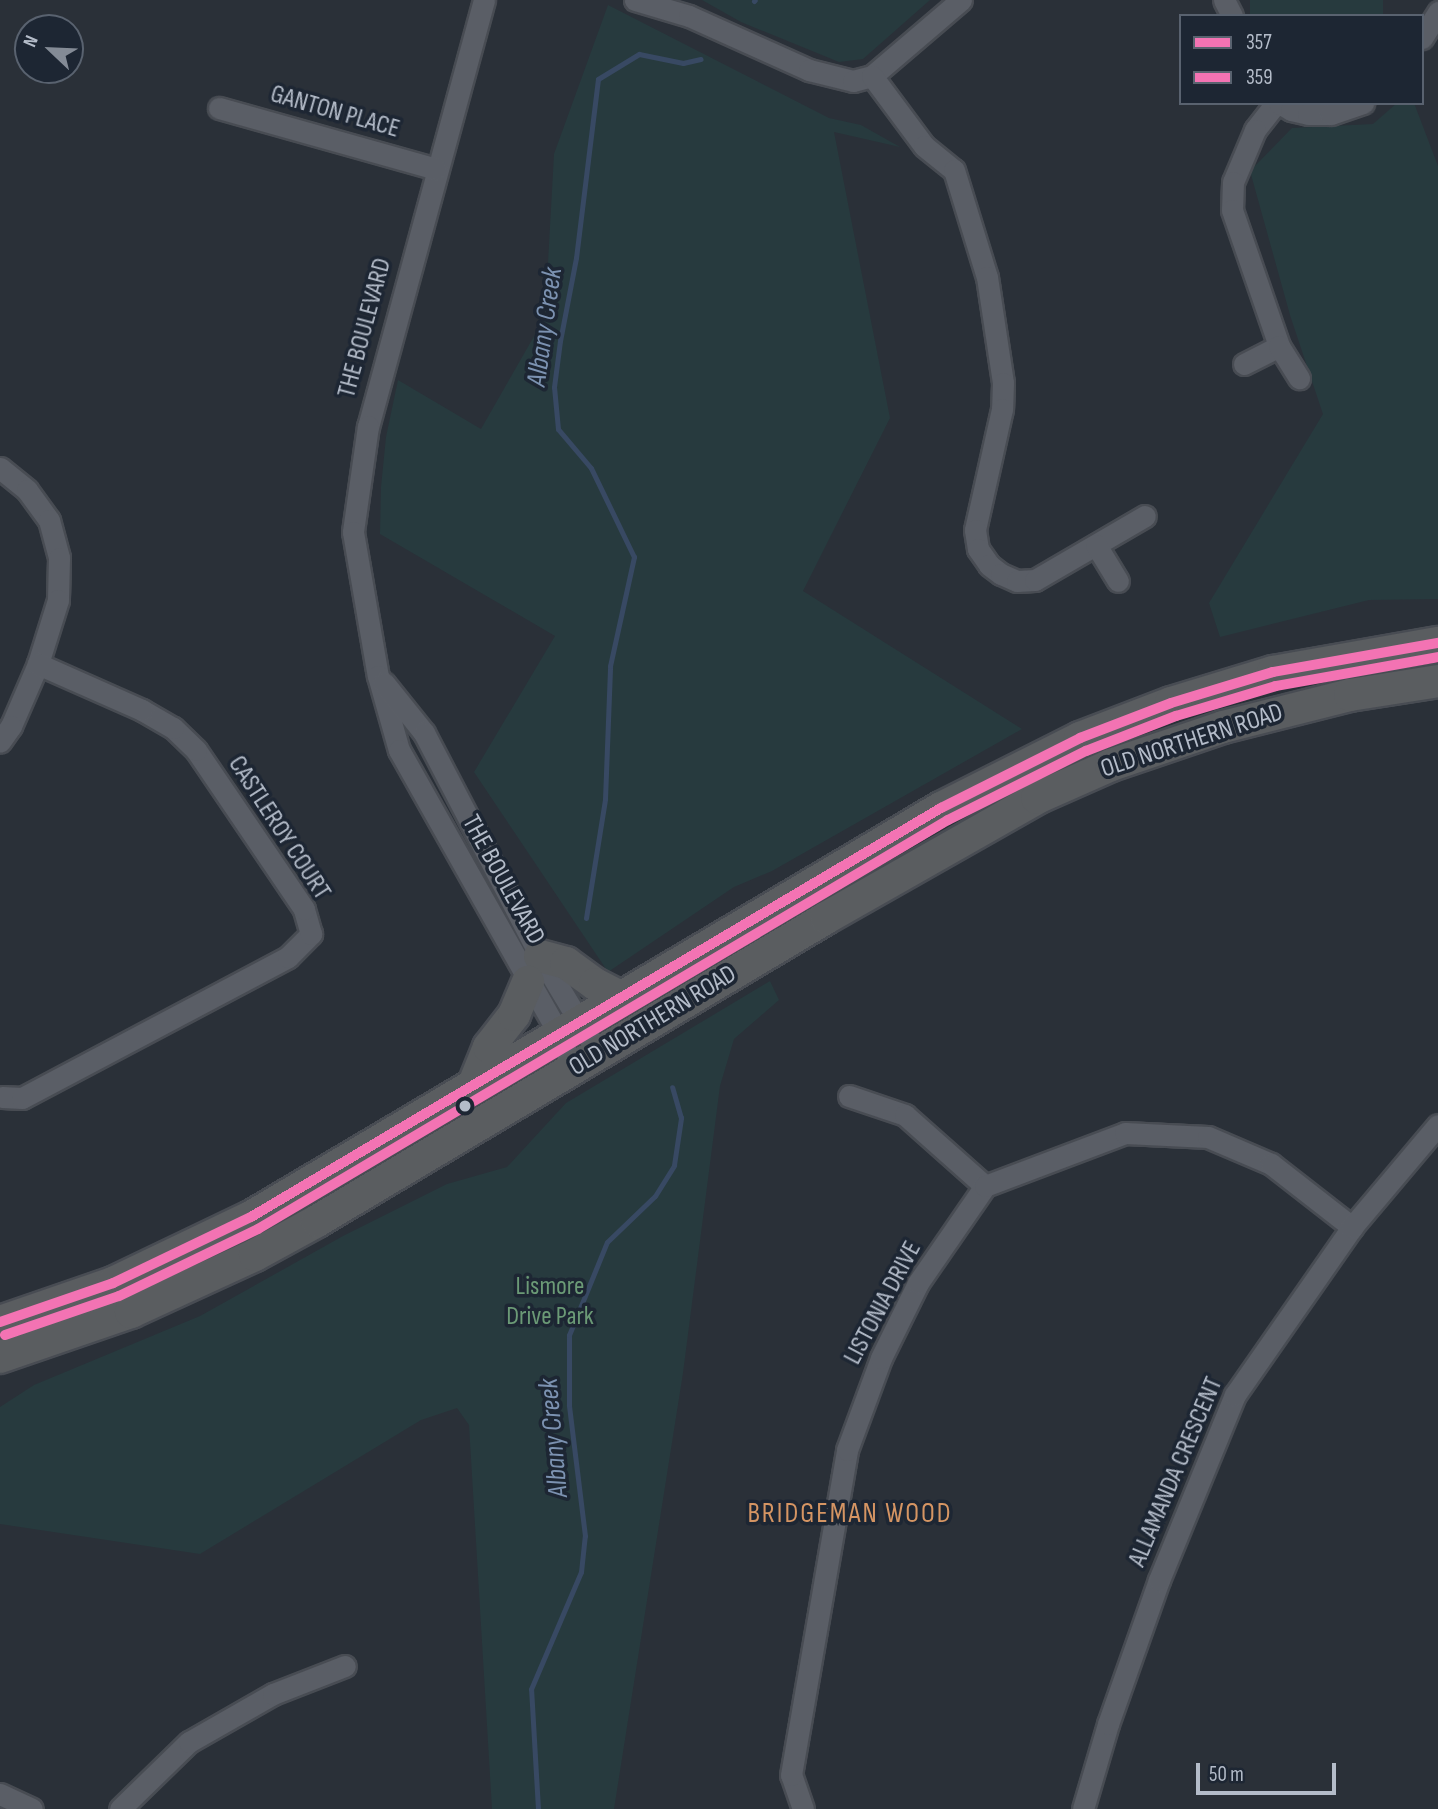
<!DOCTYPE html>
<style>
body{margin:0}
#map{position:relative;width:1438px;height:1809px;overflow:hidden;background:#2a3038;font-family:"Sofia Sans Condensed",sans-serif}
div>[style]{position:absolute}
.green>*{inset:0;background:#273a3e;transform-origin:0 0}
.stream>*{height:5px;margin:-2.5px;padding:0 2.5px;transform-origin:2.5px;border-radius:2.5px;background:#384963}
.roads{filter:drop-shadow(2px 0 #484c53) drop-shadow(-2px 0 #484c53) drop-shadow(0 2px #484c53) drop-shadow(0 -2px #484c53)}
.minor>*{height:21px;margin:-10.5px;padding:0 10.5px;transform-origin:10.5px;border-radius:10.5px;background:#5a5e66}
.highway>*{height:32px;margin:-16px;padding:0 16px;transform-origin:16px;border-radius:16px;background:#5a5d60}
.bus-1>*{height:10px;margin:-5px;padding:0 5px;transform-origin:5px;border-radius:5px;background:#f373b3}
.bus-2>*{height:10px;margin:-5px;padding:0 5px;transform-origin:5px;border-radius:5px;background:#f373b3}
.dots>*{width:19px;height:19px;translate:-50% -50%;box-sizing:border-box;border:4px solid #1d2633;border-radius:50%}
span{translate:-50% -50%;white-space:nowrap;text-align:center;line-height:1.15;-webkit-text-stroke:7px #1d2633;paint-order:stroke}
.street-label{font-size:26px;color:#b4bcc9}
.park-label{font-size:26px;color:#6b9a76}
.water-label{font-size:28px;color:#7c92b1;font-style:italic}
.neighbourhood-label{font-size:28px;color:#d59563;letter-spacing:2px}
.legend{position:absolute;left:1179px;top:14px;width:245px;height:91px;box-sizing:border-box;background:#1d2633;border:2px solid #59626f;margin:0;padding:9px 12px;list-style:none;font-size:21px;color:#b4bcc9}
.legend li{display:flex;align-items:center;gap:14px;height:35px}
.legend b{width:35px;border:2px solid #59626f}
.north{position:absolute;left:14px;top:14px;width:70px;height:70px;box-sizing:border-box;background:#1d2633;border:2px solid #59626f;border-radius:50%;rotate:293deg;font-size:19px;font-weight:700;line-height:28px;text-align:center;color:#b4bcc9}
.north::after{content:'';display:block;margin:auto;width:24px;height:32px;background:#848b96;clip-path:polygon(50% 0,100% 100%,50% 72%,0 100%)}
.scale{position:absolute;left:1196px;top:1763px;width:140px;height:32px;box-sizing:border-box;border:4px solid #b4bcc9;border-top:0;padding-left:9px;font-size:21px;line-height:24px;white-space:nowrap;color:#b4bcc9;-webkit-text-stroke:5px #1d2633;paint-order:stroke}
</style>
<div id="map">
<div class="green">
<div style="clip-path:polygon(702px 0,930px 0,863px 59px,839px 62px,741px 22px)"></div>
<div style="left:1250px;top:0;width:133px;height:18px"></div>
<div style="clip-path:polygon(608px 5px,829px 118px,861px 125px,900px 147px,834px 132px,890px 418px,803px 591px,1022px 729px,772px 871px,734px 887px,608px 972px,474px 772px,555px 636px,380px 534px,381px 487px,386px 437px,398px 380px,481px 429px,545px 317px,554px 154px)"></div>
<div style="clip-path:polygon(1397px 103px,1414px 103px,1438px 166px,1438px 599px,1369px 600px,1220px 637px,1209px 603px,1323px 414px,1290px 315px,1250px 171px,1292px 128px,1373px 124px)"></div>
<div style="clip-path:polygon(770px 981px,779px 1000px,734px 1039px,720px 1086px,683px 1373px,614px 1809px,492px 1809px,469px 1425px,457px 1408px,421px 1420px,200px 1554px,0 1524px,0 1407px,34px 1385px,200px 1316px,343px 1236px,447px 1184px,507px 1167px,566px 1103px)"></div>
</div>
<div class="stream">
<div style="left:754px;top:1px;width:1px;rotate:-45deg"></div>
<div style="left:586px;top:918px;width:121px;rotate:-80.9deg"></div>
<div style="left:605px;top:799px;width:133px;rotate:-87.8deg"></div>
<div style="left:610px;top:666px;width:112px;rotate:-77.6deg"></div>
<div style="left:634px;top:557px;width:99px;rotate:-115.8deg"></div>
<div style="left:591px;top:468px;width:51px;rotate:-130.2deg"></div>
<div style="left:558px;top:429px;width:42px;rotate:-95.4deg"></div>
<div style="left:554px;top:387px;width:46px;rotate:-82.6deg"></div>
<div style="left:560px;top:341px;width:85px;rotate:-79.1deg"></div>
<div style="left:576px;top:258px;width:180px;rotate:-83deg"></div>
<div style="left:598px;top:79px;width:48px;rotate:-31.4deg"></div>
<div style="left:639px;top:54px;width:45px;rotate:11.6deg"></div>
<div style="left:683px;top:63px;width:18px;rotate:-13deg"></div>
<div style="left:538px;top:1809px;width:120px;rotate:-93.3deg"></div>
<div style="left:531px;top:1689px;width:127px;rotate:-66.9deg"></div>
<div style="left:581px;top:1572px;width:36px;rotate:-84deg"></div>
<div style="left:585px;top:1536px;width:132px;rotate:-97deg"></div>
<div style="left:569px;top:1405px;width:70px;rotate:-90deg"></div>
<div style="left:569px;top:1335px;width:100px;rotate:-67.8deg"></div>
<div style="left:607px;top:1242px;width:66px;rotate:-43.8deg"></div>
<div style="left:655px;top:1196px;width:36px;rotate:-58deg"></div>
<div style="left:674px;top:1165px;width:48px;rotate:-81.5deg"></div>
<div style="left:681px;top:1118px;width:32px;rotate:-106deg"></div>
</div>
<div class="roads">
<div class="minor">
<div style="left:484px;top:0;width:442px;rotate:105.2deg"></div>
<div style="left:368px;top:426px;width:107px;rotate:98.1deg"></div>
<div style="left:353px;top:532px;width:146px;rotate:80.2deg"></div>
<div style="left:378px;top:676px;width:77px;rotate:74.2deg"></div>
<div style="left:399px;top:750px;width:326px;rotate:60.6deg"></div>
<div style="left:559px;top:1034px;width:37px;rotate:68deg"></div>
<div style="left:635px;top:0;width:56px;rotate:16.5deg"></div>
<div style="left:689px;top:16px;width:132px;rotate:24.2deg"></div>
<div style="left:809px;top:70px;width:45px;rotate:14deg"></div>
<div style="left:853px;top:81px;width:20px;rotate:-15deg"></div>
<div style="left:872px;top:76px;width:117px;rotate:-40.5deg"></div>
<div style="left:1224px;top:0;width:18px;rotate:63deg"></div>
<div style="left:1422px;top:38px;width:31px;rotate:-58deg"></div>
<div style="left:872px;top:76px;width:87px;rotate:53.4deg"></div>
<div style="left:924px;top:146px;width:38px;rotate:39deg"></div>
<div style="left:954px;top:170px;width:112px;rotate:72.9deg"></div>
<div style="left:987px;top:277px;width:107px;rotate:81.4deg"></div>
<div style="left:1003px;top:383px;width:26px;rotate:92deg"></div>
<div style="left:1002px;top:409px;width:124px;rotate:102.6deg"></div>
<div style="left:975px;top:530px;width:19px;rotate:81deg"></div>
<div style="left:978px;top:549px;width:19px;rotate:55deg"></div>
<div style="left:989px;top:565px;width:15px;rotate:37deg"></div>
<div style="left:1001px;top:574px;width:17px;rotate:24deg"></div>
<div style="left:1017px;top:581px;width:18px;rotate:-3deg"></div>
<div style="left:1035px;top:580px;width:127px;rotate:-30.2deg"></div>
<div style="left:1276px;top:103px;width:34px;rotate:128deg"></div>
<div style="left:1255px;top:130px;width:56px;rotate:112.9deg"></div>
<div style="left:1233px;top:182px;width:28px;rotate:92deg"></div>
<div style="left:1232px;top:210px;width:144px;rotate:70.9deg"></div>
<div style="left:1279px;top:103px;width:14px;rotate:30deg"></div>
<div style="left:1291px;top:110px;width:17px;rotate:13deg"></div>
<div style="left:1308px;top:114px;width:23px"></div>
<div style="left:1331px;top:114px;width:34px;rotate:-19deg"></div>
<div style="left:219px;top:108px;width:225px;rotate:15.7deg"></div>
<div style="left:1244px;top:364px;width:39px;rotate:-27deg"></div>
<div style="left:1279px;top:346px;width:38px;rotate:58deg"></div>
<div style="left:0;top:468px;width:35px;rotate:39deg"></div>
<div style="left:27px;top:490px;width:37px;rotate:54deg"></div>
<div style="left:49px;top:520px;width:39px;rotate:75deg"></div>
<div style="left:59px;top:558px;width:42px;rotate:91.4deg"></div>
<div style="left:58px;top:600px;width:67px;rotate:107.4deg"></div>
<div style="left:38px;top:664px;width:68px;rotate:113.5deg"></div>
<div style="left:11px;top:726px;width:19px;rotate:125deg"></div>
<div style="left:1096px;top:545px;width:42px;rotate:58.6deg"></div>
<div style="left:384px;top:683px;width:64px;rotate:51.3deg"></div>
<div style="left:424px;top:733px;width:251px;rotate:62.5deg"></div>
<div style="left:540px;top:956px;width:113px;rotate:59.1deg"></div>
<div style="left:849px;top:1096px;width:59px;rotate:18.7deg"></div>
<div style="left:905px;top:1115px;width:107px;rotate:41.6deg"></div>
<div style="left:2px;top:1097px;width:20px;rotate:3deg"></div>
<div style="left:22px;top:1098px;width:301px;rotate:-27.9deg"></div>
<div style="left:288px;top:957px;width:33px;rotate:-45deg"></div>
<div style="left:311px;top:934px;width:26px;rotate:-106deg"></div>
<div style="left:304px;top:909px;width:192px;rotate:-124.2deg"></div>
<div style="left:196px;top:750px;width:32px;rotate:-136deg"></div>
<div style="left:173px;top:728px;width:36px;rotate:-150deg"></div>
<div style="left:142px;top:710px;width:114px;rotate:-156.1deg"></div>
<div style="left:0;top:1794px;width:35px;rotate:25deg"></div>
<div style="left:120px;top:1809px;width:96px;rotate:-44.2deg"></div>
<div style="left:189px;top:1742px;width:97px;rotate:-29.7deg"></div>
<div style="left:273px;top:1694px;width:77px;rotate:-21.3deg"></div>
<div style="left:803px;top:1809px;width:36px;rotate:-109deg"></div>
<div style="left:791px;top:1775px;width:330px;rotate:-80.2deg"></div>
<div style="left:847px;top:1450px;width:98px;rotate:-69.7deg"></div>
<div style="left:881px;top:1358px;width:84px;rotate:-63.7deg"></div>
<div style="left:918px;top:1283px;width:118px;rotate:-55.4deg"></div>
<div style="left:985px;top:1186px;width:150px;rotate:-20.7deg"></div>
<div style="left:1125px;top:1133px;width:83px;rotate:2.8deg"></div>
<div style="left:1208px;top:1137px;width:69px;rotate:23.2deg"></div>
<div style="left:1271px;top:1164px;width:103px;rotate:37.9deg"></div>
<div style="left:1083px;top:1809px;width:89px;rotate:-73.6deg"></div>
<div style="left:1108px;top:1724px;width:153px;rotate:-70.5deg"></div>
<div style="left:1159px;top:1580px;width:200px;rotate:-67.7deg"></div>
<div style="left:1235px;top:1395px;width:205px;rotate:-55.1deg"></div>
<div style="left:1352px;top:1227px;width:133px;rotate:-49.9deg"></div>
</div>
<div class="highway">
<div style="left:540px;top:956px;width:27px;rotate:15deg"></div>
<div style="left:566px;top:963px;width:36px;rotate:36deg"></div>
<div style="left:595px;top:984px;width:29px;rotate:27deg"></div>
<div style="left:474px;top:1084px;width:40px;rotate:-68deg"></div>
<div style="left:489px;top:1047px;width:41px;rotate:-52deg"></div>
<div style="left:514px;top:1015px;width:36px;rotate:-67deg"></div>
<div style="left:0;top:1322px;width:120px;rotate:-19deg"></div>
<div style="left:113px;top:1283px;width:153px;rotate:-25.6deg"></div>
<div style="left:251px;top:1217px;width:802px;rotate:-30.66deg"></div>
<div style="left:941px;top:808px;width:156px;rotate:-26.7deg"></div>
<div style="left:1080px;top:738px;width:97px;rotate:-21deg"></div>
<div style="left:1171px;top:703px;width:107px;rotate:-16.9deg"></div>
<div style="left:1273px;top:672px;width:168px;rotate:-10deg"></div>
<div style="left:0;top:1357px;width:139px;rotate:-19deg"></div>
<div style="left:131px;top:1312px;width:136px;rotate:-24.7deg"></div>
<div style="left:255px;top:1255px;width:71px;rotate:-28.7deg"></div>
<div style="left:317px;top:1221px;width:592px;rotate:-30.76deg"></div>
<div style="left:826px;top:918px;width:243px;rotate:-29.6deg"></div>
<div style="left:1037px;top:798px;width:81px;rotate:-24deg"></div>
<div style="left:1111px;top:765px;width:118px;rotate:-18.7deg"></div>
<div style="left:1223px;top:727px;width:131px;rotate:-14.1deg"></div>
<div style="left:1350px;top:695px;width:89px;rotate:-9deg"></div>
</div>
</div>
<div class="bus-1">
<div style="left:0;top:1322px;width:120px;rotate:-19deg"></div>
<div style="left:113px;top:1283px;width:153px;rotate:-25.6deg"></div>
<div style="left:251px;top:1217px;width:802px;rotate:-30.66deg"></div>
<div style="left:941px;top:808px;width:156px;rotate:-26.7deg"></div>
<div style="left:1080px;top:738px;width:97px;rotate:-21deg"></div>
<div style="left:1171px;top:703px;width:107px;rotate:-16.9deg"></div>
<div style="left:1273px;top:672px;width:168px;rotate:-10deg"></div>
</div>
<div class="bus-2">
<div style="left:5px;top:1335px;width:120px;rotate:-18.9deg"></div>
<div style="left:119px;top:1296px;width:154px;rotate:-25.7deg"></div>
<div style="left:258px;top:1229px;width:802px;rotate:-30.66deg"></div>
<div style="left:948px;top:820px;width:154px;rotate:-26.6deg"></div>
<div style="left:1086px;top:751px;width:97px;rotate:-21.3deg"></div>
<div style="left:1176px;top:716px;width:104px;rotate:-16.7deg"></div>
<div style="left:1276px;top:686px;width:165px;rotate:-10.1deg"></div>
</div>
<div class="dots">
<div style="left:465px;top:1106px;background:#b4bcc9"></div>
</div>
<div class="street-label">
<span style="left:335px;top:112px;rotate:16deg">GANTON PLACE</span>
<span style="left:365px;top:328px;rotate:-75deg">THE BOULEVARD</span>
<span style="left:1192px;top:741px;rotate:-18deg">OLD NORTHERN ROAD</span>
<span style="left:279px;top:828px;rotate:57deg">CASTLEROY COURT</span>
<span style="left:503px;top:880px;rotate:61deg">THE BOULEVARD</span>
<span style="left:653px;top:1021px;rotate:-31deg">OLD NORTHERN ROAD</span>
<span style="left:883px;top:1303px;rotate:-62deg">LISTONIA DRIVE</span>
<span style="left:1176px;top:1472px;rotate:-67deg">ALLAMANDA CRESCENT</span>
</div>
<div class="park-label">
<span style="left:550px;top:1302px">Lismore<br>Drive Park</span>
</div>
<div class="water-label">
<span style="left:545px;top:327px;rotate:-82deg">Albany Creek</span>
<span style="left:554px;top:1438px;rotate:-95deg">Albany Creek</span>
</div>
<div class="neighbourhood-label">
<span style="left:850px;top:1514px">BRIDGEMAN WOOD</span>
</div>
<ul class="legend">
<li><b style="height:9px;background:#f373b3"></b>357</li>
<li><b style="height:9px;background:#f373b3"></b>359</li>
</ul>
<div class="north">N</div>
<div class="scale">50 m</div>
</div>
